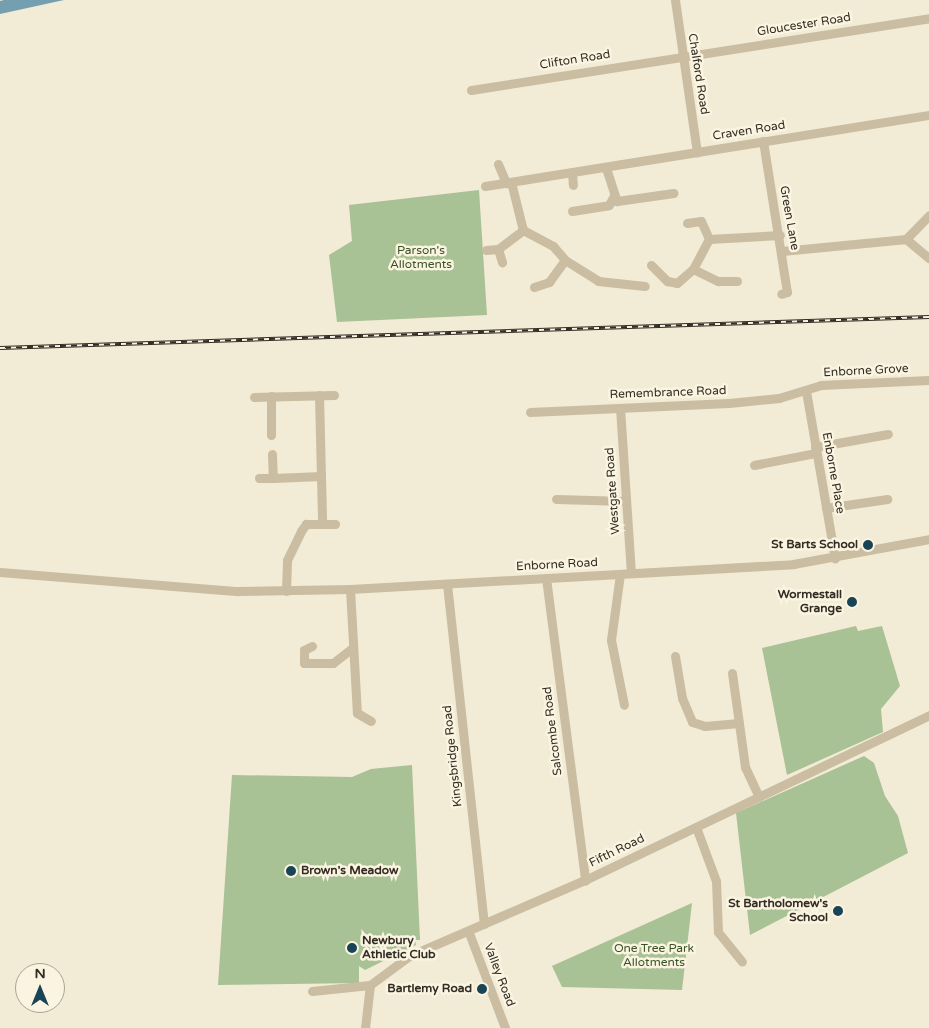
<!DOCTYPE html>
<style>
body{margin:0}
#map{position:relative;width:929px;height:1028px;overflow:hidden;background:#f2ebd5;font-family:"Varela Round",sans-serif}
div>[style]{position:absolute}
.green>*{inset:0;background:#a8c195}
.water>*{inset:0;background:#739fb0}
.street>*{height:9px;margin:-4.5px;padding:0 4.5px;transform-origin:4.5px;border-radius:4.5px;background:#cabda1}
.rail>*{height:4px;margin-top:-2px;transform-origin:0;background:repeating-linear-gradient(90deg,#faf4e1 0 5.5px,#332c24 0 11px);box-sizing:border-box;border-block:1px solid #332c24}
.dots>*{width:14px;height:14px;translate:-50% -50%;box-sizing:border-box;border:2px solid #faf4e1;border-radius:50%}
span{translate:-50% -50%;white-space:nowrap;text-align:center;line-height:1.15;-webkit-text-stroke:5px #faf4e1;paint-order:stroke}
.street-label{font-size:12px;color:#332c24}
.park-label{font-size:12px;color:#395327}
.poi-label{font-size:12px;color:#332c24;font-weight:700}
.right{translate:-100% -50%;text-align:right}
.left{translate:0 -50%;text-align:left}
.north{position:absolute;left:15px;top:963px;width:50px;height:50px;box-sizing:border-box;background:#faf4e1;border:1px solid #aaa495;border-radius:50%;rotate:0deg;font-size:14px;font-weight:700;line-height:20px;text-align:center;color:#332c24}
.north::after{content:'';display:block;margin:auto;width:18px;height:22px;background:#184456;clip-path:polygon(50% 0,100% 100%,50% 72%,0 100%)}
</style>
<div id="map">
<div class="green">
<div style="clip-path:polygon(479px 190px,487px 315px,337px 322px,329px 255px,352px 241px,349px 205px)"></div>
<div style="clip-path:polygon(856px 626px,858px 631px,882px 626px,900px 686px,881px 709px,883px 732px,787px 775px,762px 648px)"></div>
<div style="clip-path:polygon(864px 756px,874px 763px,885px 796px,898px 816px,908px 853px,750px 935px,736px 813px)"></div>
<div style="clip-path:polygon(412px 765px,420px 940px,415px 940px,416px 945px,365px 970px,359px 966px,359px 983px,218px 985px,232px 775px,352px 777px,371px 769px)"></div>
<div style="clip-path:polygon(692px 903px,682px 990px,562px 987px,552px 966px)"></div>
</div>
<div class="water">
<div style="clip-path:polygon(4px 0,64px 0,0 14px,0 1px)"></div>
</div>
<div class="street">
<div style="left:675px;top:0;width:154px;rotate:81.8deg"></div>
<div style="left:471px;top:90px;width:464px;rotate:-8.9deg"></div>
<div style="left:763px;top:141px;width:153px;rotate:81deg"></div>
<div style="left:787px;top:292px;width:6px;rotate:162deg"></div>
<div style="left:498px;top:164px;width:21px;rotate:67deg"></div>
<div style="left:606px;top:168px;width:35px;rotate:72deg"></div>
<div style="left:617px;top:201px;width:57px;rotate:-8.1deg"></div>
<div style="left:572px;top:172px;width:13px;rotate:86deg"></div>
<div style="left:511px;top:182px;width:49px;rotate:76deg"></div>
<div style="left:523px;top:230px;width:34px;rotate:28deg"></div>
<div style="left:553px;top:246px;width:18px;rotate:49deg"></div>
<div style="left:565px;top:260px;width:39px;rotate:32deg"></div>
<div style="left:598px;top:281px;width:47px;rotate:6.1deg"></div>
<div style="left:485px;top:186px;width:450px;rotate:-9.1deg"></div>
<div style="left:572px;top:211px;width:37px;rotate:-9deg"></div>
<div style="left:609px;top:205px;width:9px;rotate:-63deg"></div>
<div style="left:687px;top:223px;width:14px;rotate:-8deg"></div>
<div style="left:701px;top:221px;width:20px;rotate:66deg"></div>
<div style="left:906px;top:239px;width:33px;rotate:-46deg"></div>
<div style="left:906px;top:239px;width:30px;rotate:40deg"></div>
<div style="left:498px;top:249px;width:14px;rotate:73deg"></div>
<div style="left:486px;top:250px;width:12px;rotate:-5deg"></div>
<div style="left:498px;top:249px;width:31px;rotate:-37deg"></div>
<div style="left:782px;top:251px;width:125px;rotate:-5.5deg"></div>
<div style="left:651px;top:265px;width:23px;rotate:45deg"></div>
<div style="left:667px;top:281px;width:10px;rotate:11deg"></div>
<div style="left:677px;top:283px;width:21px;rotate:-41deg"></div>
<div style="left:693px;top:269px;width:28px;rotate:26deg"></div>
<div style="left:718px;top:281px;width:19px"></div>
<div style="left:693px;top:269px;width:34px;rotate:-62deg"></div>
<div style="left:709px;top:239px;width:71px;rotate:-3.2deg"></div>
<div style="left:534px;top:287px;width:16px;rotate:-18deg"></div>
<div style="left:549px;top:282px;width:27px;rotate:-54deg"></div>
<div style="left:806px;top:391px;width:170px;rotate:80.2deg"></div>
<div style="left:319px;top:395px;width:126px;rotate:88.6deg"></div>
<div style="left:271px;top:396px;width:39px;rotate:90deg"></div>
<div style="left:254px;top:397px;width:80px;rotate:-1.4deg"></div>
<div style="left:620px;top:408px;width:165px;rotate:86.2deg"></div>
<div style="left:530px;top:412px;width:199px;rotate:-2.6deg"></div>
<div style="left:729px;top:403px;width:50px;rotate:-5.7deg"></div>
<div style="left:779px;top:398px;width:44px;rotate:-17.2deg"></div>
<div style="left:821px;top:385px;width:108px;rotate:-2.7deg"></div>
<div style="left:815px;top:447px;width:74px;rotate:-10.1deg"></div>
<div style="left:272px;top:454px;width:24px;rotate:88deg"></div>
<div style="left:273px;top:478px;width:48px;rotate:-2.4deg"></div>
<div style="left:754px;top:465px;width:62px;rotate:-11.1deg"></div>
<div style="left:259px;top:478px;width:14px"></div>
<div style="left:556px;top:499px;width:70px;rotate:1.6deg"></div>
<div style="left:826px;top:508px;width:62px;rotate:-8.4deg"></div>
<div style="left:0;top:572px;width:239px;rotate:4.6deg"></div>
<div style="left:238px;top:591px;width:112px;rotate:-1deg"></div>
<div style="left:350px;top:589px;width:444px;rotate:-3.2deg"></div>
<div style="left:793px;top:564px;width:138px;rotate:-10.4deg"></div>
<div style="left:620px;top:574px;width:67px;rotate:97.8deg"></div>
<div style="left:611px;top:640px;width:66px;rotate:78.7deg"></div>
<div style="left:546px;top:578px;width:305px;rotate:82.6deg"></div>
<div style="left:447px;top:584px;width:342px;rotate:83.8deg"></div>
<div style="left:350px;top:589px;width:124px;rotate:86.8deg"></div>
<div style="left:357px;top:713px;width:16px;rotate:30deg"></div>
<div style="left:286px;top:591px;width:31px;rotate:-88deg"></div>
<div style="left:287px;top:560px;width:32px;rotate:-64deg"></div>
<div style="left:301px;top:531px;width:9px;rotate:-54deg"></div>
<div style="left:306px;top:524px;width:29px"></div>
<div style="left:312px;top:646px;width:9px;rotate:153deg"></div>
<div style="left:304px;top:650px;width:13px;rotate:90deg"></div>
<div style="left:304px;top:663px;width:29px"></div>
<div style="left:333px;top:663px;width:24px;rotate:-38deg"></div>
<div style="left:675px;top:656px;width:43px;rotate:80.5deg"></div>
<div style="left:682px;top:698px;width:26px;rotate:67deg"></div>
<div style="left:692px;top:722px;width:14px;rotate:17deg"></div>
<div style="left:705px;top:726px;width:34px;rotate:-5deg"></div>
<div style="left:732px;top:673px;width:95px;rotate:82.1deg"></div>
<div style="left:745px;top:767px;width:33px;rotate:65deg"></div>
<div style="left:696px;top:827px;width:58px;rotate:69.7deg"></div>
<div style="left:716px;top:881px;width:51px;rotate:87.8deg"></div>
<div style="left:718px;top:932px;width:38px;rotate:51deg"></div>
<div style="left:469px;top:933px;width:102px;rotate:69.2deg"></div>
<div style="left:312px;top:991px;width:58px;rotate:-5.9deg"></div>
<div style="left:370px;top:985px;width:49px;rotate:-36.6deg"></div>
<div style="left:409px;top:956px;width:192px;rotate:-23.4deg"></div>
<div style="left:585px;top:880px;width:382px;rotate:-25.6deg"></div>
<div style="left:365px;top:1028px;width:43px;rotate:-83.4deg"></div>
</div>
<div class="rail">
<div style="left:0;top:348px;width:930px;rotate:-1.91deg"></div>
</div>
<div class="dots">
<div style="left:868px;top:545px;background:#184456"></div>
<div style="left:852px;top:602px;background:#184456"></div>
<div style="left:291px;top:871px;background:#184456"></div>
<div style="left:838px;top:911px;background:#184456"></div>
<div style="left:352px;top:948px;background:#184456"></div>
<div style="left:482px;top:989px;background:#184456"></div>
</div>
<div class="street-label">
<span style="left:804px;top:25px;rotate:-9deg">Gloucester Road</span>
<span style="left:575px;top:60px;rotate:-9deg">Clifton Road</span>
<span style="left:698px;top:74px;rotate:81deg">Chalford Road</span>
<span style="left:749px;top:131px;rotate:-9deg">Craven Road</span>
<span style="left:789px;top:218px;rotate:80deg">Green Lane</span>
<span style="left:866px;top:371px;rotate:-3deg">Enborne Grove</span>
<span style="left:668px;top:393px;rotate:-2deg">Remembrance Road</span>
<span style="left:833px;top:473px;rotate:80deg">Enborne Place</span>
<span style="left:613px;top:491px;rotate:-94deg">Westgate Road</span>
<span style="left:557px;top:565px;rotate:-3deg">Enborne Road</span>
<span style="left:553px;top:731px;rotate:-97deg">Salcombe Road</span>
<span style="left:453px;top:756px;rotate:-96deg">Kingsbridge Road</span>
<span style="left:617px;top:851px;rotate:-26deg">Fifth Road</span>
<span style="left:499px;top:975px;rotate:69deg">Valley Road</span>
</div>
<div class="park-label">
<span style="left:421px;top:258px">Parson's<br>Allotments</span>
<span style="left:654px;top:956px">One Tree Park<br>Allotments</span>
</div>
<div class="poi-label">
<span class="right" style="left:858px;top:545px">St Barts School</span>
<span class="right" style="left:842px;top:602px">Wormestall<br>Grange</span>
<span class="left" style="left:301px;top:871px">Brown's Meadow</span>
<span class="right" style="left:828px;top:911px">St Bartholomew's<br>School</span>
<span class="left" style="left:362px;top:948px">Newbury<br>Athletic Club</span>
<span class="right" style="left:472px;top:989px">Bartlemy Road</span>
</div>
<div class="north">N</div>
</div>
